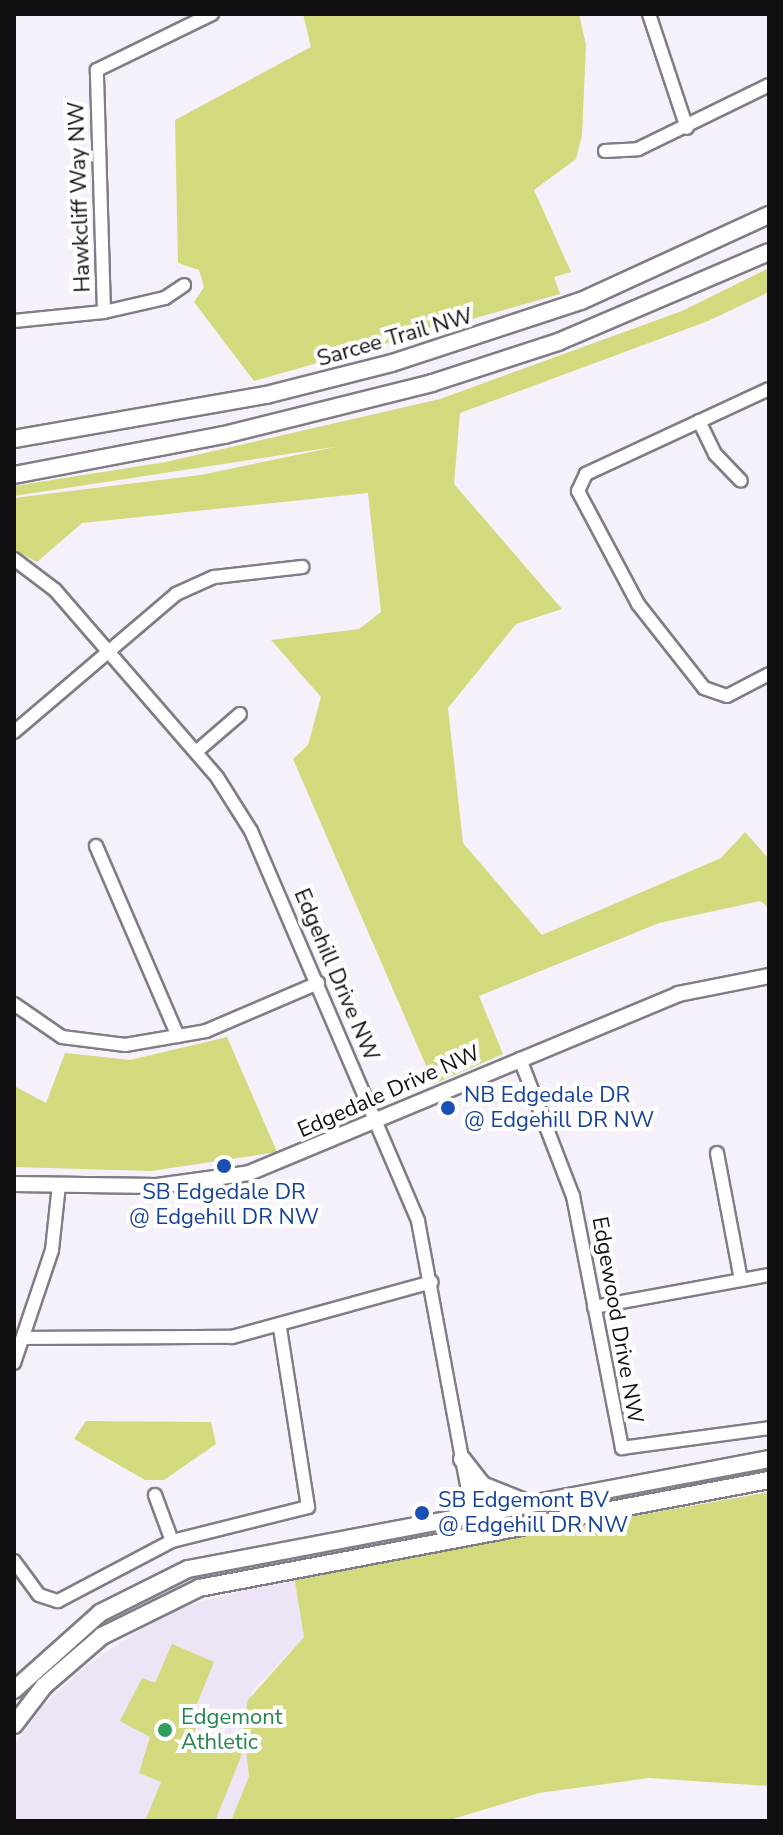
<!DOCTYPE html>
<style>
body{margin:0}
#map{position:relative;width:783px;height:1835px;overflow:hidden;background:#f6f0fa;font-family:"Nunito Sans",sans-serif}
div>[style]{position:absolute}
.built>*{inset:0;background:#ede4f5}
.green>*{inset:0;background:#d3d97d}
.roads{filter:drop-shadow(2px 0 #817c86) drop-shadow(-2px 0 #817c86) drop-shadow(0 2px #817c86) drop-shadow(0 -2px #817c86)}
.minor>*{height:12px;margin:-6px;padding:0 6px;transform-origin:6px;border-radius:6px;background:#fff}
.tertiary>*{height:14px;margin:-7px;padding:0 7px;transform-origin:7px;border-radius:7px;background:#fff}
.secondary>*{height:16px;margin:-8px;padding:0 8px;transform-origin:8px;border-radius:8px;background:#fff}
.dots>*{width:22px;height:22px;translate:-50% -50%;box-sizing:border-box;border:4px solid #fff;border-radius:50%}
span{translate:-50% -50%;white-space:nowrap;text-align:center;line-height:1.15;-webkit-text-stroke:8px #fff;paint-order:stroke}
.street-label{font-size:22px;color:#110f13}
.transit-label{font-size:22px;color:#164399}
.left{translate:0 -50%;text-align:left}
.leisure-label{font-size:22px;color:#27864d}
.frame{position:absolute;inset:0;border:16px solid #110f13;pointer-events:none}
</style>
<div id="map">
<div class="built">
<div style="clip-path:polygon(294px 1576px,304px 1637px,253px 1690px,243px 1723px,249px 1776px,231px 1821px,14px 1821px,14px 1746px,42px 1707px,87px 1665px,170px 1611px)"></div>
</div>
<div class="green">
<div style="clip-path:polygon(303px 14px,579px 14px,586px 45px,582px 135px,576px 159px,534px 190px,571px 272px,554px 277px,560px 294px,254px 381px,194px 302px,204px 287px,199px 270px,178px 263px,175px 120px,311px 47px)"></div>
<div style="clip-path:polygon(769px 268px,769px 292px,708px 321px,460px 413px,454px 484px,562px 609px,516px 624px,448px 708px,463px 843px,542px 935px,721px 858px,745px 832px,769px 859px,769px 908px,760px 901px,659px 923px,479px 996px,503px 1054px,434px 1084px,293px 759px,308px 745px,321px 697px,271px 640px,359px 629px,381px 612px,368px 493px,82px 523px,37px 562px,14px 550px,14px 498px,200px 475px,340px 446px,14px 496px,14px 486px,166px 462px,440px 399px,682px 311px)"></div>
<div style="clip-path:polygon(227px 1037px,277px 1152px,151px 1171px,14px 1167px,14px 1086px,46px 1103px,65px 1053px,130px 1060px)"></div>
<div style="clip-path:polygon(86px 1421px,211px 1422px,216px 1444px,164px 1480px,145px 1480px,74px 1439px)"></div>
<div style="clip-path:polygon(769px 1492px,769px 1786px,649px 1778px,539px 1793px,446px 1821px,231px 1821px,249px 1776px,243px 1723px,248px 1700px,304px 1637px,294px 1576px)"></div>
<div style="clip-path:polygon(172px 1644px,214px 1662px,190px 1721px,197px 1725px,194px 1734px,242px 1754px,215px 1821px,145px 1821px,161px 1782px,139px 1773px,150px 1737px,120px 1721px,142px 1678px,155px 1683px)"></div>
</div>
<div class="roads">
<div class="minor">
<div style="left:649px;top:14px;width:120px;rotate:71.6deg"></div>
<div style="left:605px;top:151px;width:33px;rotate:-3deg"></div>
<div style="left:638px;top:149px;width:146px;rotate:-26deg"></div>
<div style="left:104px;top:312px;width:242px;rotate:-91.7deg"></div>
<div style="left:97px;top:70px;width:128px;rotate:-26deg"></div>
<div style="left:14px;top:321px;width:90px;rotate:-5.7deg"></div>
<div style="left:104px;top:312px;width:63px;rotate:-12.9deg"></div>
<div style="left:165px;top:298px;width:23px;rotate:-34deg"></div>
<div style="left:769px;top:389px;width:202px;rotate:155.1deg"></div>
<div style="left:586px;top:474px;width:19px;rotate:115deg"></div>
<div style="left:578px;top:491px;width:128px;rotate:62deg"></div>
<div style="left:638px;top:604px;width:107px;rotate:51.8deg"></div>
<div style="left:704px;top:688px;width:24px;rotate:19deg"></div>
<div style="left:727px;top:696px;width:47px;rotate:-27.6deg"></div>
<div style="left:699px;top:421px;width:37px;rotate:64deg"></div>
<div style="left:715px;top:454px;width:37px;rotate:46deg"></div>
<div style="left:14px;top:559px;width:51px;rotate:37.1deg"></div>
<div style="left:55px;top:590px;width:247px;rotate:49.1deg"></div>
<div style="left:217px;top:777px;width:64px;rotate:57.8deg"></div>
<div style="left:251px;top:831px;width:424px;rotate:66.8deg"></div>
<div style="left:418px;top:1221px;width:318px;rotate:79.5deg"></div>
<div style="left:14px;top:732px;width:213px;rotate:-40.4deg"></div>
<div style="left:176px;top:594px;width:42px;rotate:-24.1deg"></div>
<div style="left:214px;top:577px;width:89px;rotate:-6.5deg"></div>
<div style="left:196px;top:752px;width:58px;rotate:-40.8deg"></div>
<div style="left:96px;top:846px;width:207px;rotate:66.7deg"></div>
<div style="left:14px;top:1004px;width:58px;rotate:34.5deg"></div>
<div style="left:62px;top:1037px;width:64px;rotate:7.2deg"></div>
<div style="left:125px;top:1045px;width:82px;rotate:-9.8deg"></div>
<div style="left:206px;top:1031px;width:122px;rotate:-23.2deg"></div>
<div style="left:520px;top:1059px;width:147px;rotate:68.9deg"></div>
<div style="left:573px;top:1196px;width:257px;rotate:79deg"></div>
<div style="left:622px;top:1448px;width:148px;rotate:-7.7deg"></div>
<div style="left:717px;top:1153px;width:129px;rotate:79.3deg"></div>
<div style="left:594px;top:1307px;width:178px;rotate:-10.4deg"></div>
<div style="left:23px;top:1338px;width:209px;rotate:-0.3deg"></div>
<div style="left:232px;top:1337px;width:207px;rotate:-15.4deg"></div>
<div style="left:14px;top:1363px;width:119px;rotate:-71.4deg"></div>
<div style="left:52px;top:1250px;width:66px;rotate:-83.9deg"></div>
<div style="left:155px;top:1495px;width:49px;rotate:69.7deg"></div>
<div style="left:14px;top:1561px;width:42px;rotate:53.7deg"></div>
<div style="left:39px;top:1595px;width:20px;rotate:18deg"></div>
<div style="left:58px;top:1601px;width:129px;rotate:-27.8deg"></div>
<div style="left:172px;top:1541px;width:140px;rotate:-14deg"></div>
<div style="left:308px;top:1507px;width:180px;rotate:-98.9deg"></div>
</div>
<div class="tertiary">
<div style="left:14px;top:1184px;width:143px;rotate:0.8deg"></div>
<div style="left:157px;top:1186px;width:93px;rotate:-8deg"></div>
<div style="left:249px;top:1173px;width:465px;rotate:-22.6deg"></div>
<div style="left:678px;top:994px;width:93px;rotate:-11.2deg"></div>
</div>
<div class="secondary">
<div style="left:14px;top:439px;width:256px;rotate:-9.9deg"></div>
<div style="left:266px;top:395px;width:130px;rotate:-14.3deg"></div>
<div style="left:392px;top:363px;width:199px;rotate:-18.2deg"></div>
<div style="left:581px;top:301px;width:207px;rotate:-24.6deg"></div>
<div style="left:14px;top:475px;width:214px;rotate:-10.8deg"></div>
<div style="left:224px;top:435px;width:214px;rotate:-14deg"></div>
<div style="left:432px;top:383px;width:133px;rotate:-18deg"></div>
<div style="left:558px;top:342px;width:229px;rotate:-23.1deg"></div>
<div style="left:462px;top:1459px;width:33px;rotate:52deg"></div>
<div style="left:482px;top:1485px;width:43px;rotate:21.8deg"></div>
<div style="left:14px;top:1690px;width:115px;rotate:-41.8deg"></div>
<div style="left:100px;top:1613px;width:98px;rotate:-26.6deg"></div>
<div style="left:188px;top:1569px;width:591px;rotate:-10.72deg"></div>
<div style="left:14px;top:1725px;width:49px;rotate:-52.4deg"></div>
<div style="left:44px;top:1686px;width:77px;rotate:-40.8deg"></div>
<div style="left:102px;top:1636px;width:108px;rotate:-26.3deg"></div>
<div style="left:199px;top:1588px;width:580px;rotate:-10.73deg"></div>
</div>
</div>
<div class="dots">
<div style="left:448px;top:1108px;background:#1a4fb4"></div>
<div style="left:224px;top:1166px;background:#1a4fb4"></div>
<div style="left:422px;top:1513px;background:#1a4fb4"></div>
<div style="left:165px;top:1730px;background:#2e9e5b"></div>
</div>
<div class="street-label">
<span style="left:80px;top:197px;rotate:-92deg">Hawkcliff Way NW</span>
<span style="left:395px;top:338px;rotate:-16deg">Sarcee Trail NW</span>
<span style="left:336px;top:975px;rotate:67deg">Edgehill Drive NW</span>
<span style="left:389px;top:1092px;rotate:-24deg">Edgedale Drive NW</span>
<span style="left:617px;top:1320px;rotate:80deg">Edgewood Drive NW</span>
</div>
<div class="transit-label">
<span class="left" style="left:464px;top:1108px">NB Edgedale DR<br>@ Edgehill DR NW</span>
<span style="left:224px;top:1205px">SB Edgedale DR<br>@ Edgehill DR NW</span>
<span class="left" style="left:438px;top:1513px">SB Edgemont BV<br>@ Edgehill DR NW</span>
</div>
<div class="leisure-label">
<span class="left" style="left:181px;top:1730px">Edgemont<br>Athletic</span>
</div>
<div class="frame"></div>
</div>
